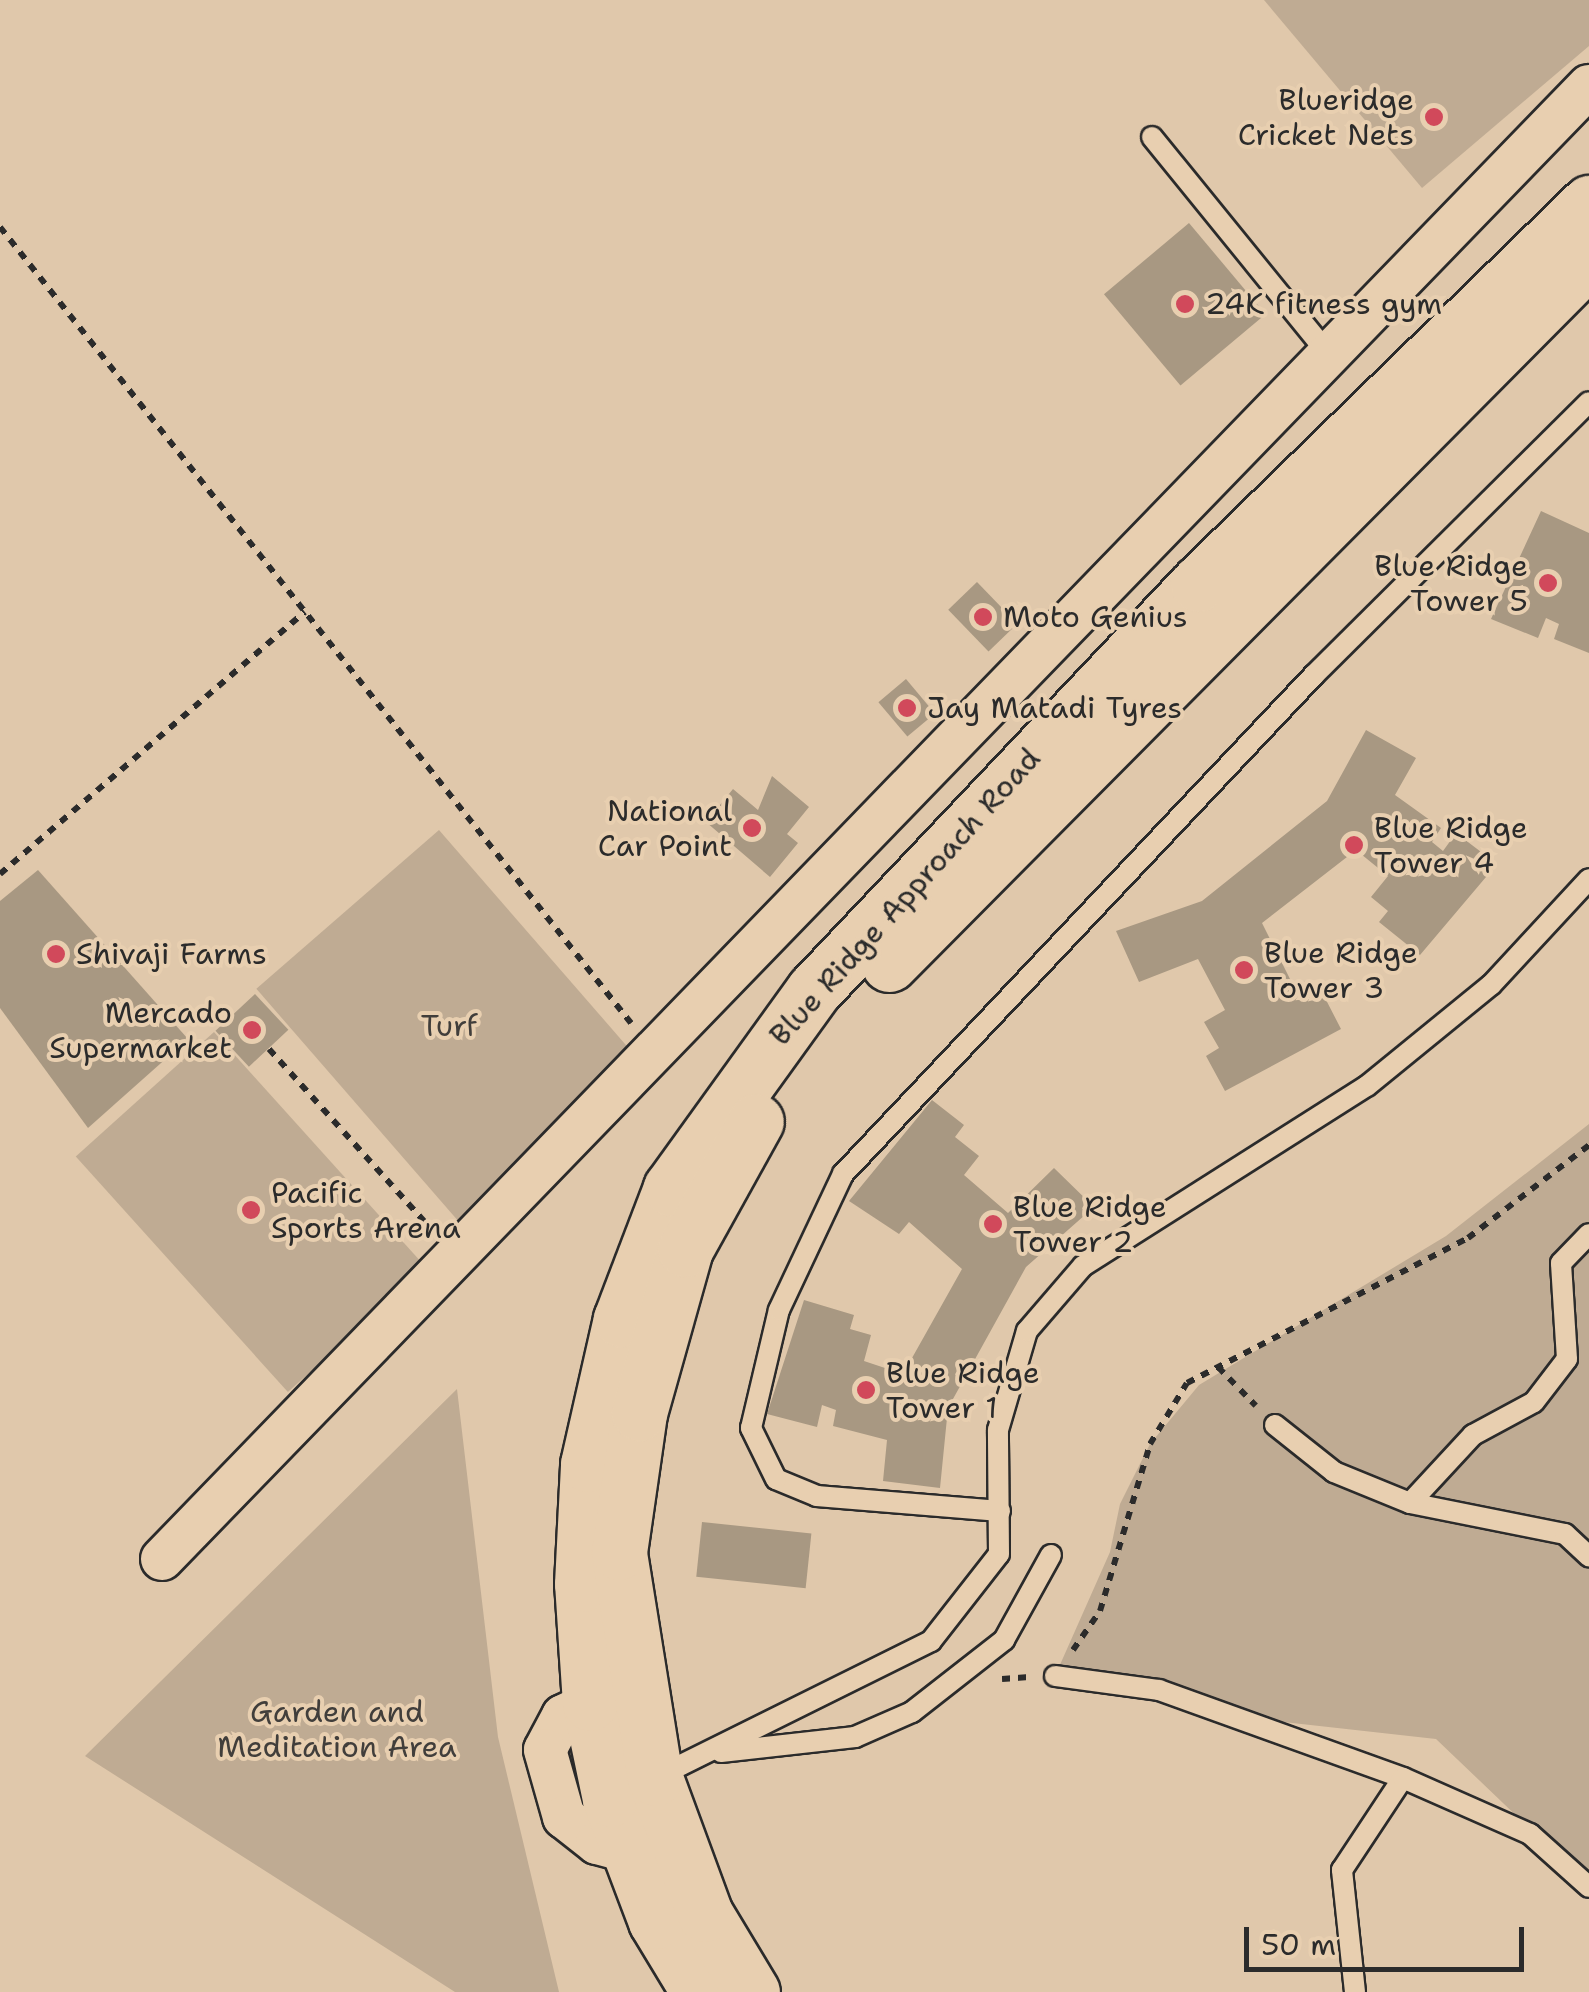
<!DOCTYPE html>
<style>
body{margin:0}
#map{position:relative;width:1589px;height:1992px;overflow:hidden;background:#e0c8ab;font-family:"Shantell Sans",sans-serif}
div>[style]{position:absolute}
.green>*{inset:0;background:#bfab93;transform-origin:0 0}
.building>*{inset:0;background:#a89882;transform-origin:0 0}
.path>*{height:6px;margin-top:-3px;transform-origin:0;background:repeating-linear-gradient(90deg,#2b2b2b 0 8px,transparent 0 16px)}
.roads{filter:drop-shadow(2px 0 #2b2b2b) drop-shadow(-2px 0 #2b2b2b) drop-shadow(0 2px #2b2b2b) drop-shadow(0 -2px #2b2b2b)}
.lane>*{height:20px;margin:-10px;padding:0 10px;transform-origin:10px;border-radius:10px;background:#e8cfb0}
.street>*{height:42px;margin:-21px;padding:0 21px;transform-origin:21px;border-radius:21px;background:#e8cfb0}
.secondary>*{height:55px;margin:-27.5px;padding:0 27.5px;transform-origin:27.5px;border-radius:27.5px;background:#e8cfb0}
.dots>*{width:28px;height:28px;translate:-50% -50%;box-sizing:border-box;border:5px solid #e8cfb0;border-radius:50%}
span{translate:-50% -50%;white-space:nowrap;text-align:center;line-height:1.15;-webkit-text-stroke:8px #e8cfb0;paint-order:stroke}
.poi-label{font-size:30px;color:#2b2b2b}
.right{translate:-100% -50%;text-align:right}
.left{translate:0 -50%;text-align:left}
.street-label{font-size:30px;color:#2b2b2b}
.park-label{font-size:30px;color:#413e3b}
.scale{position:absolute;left:1244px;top:1927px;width:280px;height:45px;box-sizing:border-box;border:5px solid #2b2b2b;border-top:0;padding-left:12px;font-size:30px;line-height:35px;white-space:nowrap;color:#2b2b2b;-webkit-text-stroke:8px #e8cfb0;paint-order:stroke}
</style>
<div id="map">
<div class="green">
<div style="clip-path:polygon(1264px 0,1589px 0,1589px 46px,1422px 188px)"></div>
<div style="left:439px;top:830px;width:308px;height:242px;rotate:49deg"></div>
<div style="left:214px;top:1032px;width:317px;height:186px;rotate:48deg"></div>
<div style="clip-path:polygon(1589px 1124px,1589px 1885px,1436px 1739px,1229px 1716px,1055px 1676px,1110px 1552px,1120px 1504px,1150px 1444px,1199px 1385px,1446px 1236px)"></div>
<div style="clip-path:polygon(457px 1389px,498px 1737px,559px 1992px,455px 1992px,85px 1756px)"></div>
</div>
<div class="building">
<div style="left:1189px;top:223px;width:119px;height:111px;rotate:50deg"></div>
<div style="clip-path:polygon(1541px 511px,1589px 533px,1589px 653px,1554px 639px,1559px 624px,1546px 618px,1538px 638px,1491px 619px)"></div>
<div style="left:977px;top:582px;width:58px;height:40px;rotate:46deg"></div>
<div style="left:906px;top:679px;width:45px;height:36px;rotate:50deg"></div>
<div style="clip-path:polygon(1366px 730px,1416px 758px,1395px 795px,1441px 828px,1432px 842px,1443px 851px,1456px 833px,1497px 864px,1420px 955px,1379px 922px,1388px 911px,1371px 897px,1388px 876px,1356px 850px,1262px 923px,1294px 987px,1306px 981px,1315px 998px,1323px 994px,1341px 1029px,1225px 1091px,1206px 1056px,1219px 1048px,1204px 1022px,1225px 1010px,1198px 959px,1139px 982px,1116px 931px,1202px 901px,1327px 801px)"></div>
<div style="clip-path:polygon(772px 776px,809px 807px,787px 834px,798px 843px,770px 877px,706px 822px,733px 789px,758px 810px)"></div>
<div style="clip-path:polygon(38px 870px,188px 1039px,88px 1128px,0 1008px,0 901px)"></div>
<div style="left:255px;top:994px;width:49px;height:54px;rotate:47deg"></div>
<div style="clip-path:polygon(932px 1100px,964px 1125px,955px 1137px,979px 1156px,964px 1175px,1008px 1213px,1054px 1168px,1094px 1207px,1026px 1267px,948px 1408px,940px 1488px,883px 1481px,887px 1440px,833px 1426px,836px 1410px,822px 1405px,817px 1427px,767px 1414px,804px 1300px,854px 1315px,850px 1329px,871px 1335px,864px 1361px,903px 1374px,962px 1269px,909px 1222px,899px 1234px,849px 1201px)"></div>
<div style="left:702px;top:1522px;width:110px;height:55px;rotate:6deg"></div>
</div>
<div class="path">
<div style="left:0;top:227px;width:1016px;rotate:51.6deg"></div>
<div style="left:0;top:874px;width:402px;rotate:-40.7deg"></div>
<div style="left:269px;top:1049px;width:242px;rotate:48deg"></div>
<div style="left:1218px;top:1367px;width:54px;rotate:45.7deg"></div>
<div style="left:1073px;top:1650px;width:47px;rotate:-55.3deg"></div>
<div style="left:1100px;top:1611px;width:174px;rotate:-73.3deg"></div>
<div style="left:1150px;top:1444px;width:71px;rotate:-58.8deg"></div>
<div style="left:1187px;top:1383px;width:316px;rotate:-27.3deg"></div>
<div style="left:1468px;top:1238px;width:153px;rotate:-37.5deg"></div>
<div style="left:1002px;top:1679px;width:27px;rotate:-4deg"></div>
</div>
<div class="roads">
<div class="lane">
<div style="left:1152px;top:137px;width:281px;rotate:50.9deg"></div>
<div style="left:1275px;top:1425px;width:75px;rotate:38.5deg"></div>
<div style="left:1334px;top:1472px;width:82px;rotate:22.2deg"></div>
<div style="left:1410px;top:1503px;width:158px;rotate:11.3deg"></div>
<div style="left:1565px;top:1534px;width:33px;rotate:43deg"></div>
<div style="left:1410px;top:1503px;width:93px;rotate:-47.2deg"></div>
<div style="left:1473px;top:1435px;width:69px;rotate:-28.4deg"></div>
<div style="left:1534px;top:1402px;width:54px;rotate:-52.5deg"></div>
<div style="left:1567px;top:1359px;width:96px;rotate:-93.6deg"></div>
<div style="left:1561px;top:1263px;width:40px;rotate:-46deg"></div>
<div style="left:1000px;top:1511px;width:184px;rotate:-175.3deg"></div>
<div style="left:817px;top:1496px;width:44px;rotate:-157.5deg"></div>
<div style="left:776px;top:1479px;width:57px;rotate:-116.1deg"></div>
<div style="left:751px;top:1428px;width:121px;rotate:-76.7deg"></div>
<div style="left:779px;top:1310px;width:150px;rotate:-64.8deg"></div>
<div style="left:843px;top:1174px;width:686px;rotate:-46.65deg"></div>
<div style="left:1314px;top:675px;width:387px;rotate:-44.8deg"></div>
<div style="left:1055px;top:1676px;width:105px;rotate:7.7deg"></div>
<div style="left:1159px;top:1690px;width:259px;rotate:19.8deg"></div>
<div style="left:721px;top:1752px;width:135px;rotate:-6.4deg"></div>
<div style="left:855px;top:1737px;width:62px;rotate:-23.7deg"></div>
<div style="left:912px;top:1712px;width:117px;rotate:-38deg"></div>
<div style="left:1004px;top:1640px;width:97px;rotate:-61.1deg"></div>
<div style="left:657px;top:1777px;width:306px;rotate:-26.4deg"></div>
<div style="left:931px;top:1641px;width:110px;rotate:-52deg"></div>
<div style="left:999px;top:1554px;width:124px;rotate:-90.5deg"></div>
<div style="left:998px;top:1430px;width:103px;rotate:-73.7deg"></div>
<div style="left:1027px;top:1331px;width:86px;rotate:-49.3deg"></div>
<div style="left:1083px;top:1266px;width:336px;rotate:-32.4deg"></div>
<div style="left:1367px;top:1086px;width:160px;rotate:-39.2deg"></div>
<div style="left:1491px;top:985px;width:144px;rotate:-47.2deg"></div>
<div style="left:1355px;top:1992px;width:123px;rotate:-96.1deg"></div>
<div style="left:1342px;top:1870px;width:110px;rotate:-56.5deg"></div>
<div style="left:1403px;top:1778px;width:139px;rotate:23.8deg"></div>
<div style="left:1530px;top:1834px;width:79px;rotate:41.9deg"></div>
</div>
<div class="street">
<div style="left:162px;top:1559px;width:2051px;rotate:-45.91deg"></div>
<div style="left:590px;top:1703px;width:30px;rotate:154deg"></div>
<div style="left:563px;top:1716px;width:38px;rotate:118deg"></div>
<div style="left:545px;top:1750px;width:70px;rotate:74.2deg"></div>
<div style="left:564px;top:1817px;width:42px;rotate:38.2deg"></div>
<div style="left:597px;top:1843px;width:34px;rotate:15deg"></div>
</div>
<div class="secondary">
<div style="left:889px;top:964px;width:993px;rotate:-45.2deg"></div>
<div style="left:699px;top:1992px;width:83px;rotate:-121.2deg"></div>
<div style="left:656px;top:1921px;width:130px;rotate:-110.7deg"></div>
<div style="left:610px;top:1799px;width:98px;rotate:-101.8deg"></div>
<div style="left:590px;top:1703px;width:119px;rotate:-93.8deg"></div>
<div style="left:582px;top:1584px;width:120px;rotate:-87.1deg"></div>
<div style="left:588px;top:1464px;width:149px;rotate:-77.2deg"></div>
<div style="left:621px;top:1319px;width:140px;rotate:-69.1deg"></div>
<div style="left:671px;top:1188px;width:244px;rotate:-54.2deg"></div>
<div style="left:814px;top:990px;width:559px;rotate:-46.6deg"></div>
<div style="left:1198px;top:584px;width:546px;rotate:-44.26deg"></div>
<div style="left:752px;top:1992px;width:91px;rotate:-121.1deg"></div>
<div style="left:705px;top:1914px;width:145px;rotate:-110.2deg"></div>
<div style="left:655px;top:1778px;width:229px;rotate:-99.1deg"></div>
<div style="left:619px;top:1552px;width:140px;rotate:-81.8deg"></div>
<div style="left:639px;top:1413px;width:170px;rotate:-74.3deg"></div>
<div style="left:685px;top:1249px;width:146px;rotate:-61deg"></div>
</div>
</div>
<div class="dots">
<div style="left:1434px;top:117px;background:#d1495b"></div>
<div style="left:1185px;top:304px;background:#d1495b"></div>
<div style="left:1548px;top:583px;background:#d1495b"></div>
<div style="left:983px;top:617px;background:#d1495b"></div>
<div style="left:907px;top:708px;background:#d1495b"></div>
<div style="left:752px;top:828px;background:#d1495b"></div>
<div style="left:1354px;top:845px;background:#d1495b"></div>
<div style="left:56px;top:954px;background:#d1495b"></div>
<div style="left:1244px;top:970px;background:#d1495b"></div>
<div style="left:252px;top:1030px;background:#d1495b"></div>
<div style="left:251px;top:1210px;background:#d1495b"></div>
<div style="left:993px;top:1224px;background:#d1495b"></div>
<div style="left:866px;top:1390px;background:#d1495b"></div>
</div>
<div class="poi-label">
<span class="right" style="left:1414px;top:117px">Blueridge<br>Cricket Nets</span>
<span class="left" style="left:1205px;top:304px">24K fitness gym</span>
<span class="right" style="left:1528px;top:583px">Blue Ridge<br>Tower 5</span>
<span class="left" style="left:1003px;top:617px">Moto Genius</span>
<span class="left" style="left:927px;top:708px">Jay Matadi Tyres</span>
<span class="right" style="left:732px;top:828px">National<br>Car Point</span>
<span class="left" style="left:1374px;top:845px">Blue Ridge<br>Tower 4</span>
<span class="left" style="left:1264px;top:970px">Blue Ridge<br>Tower 3</span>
<span class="left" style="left:76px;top:954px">Shivaji Farms</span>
<span class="right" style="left:232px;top:1030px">Mercado<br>Supermarket</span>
<span class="left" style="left:271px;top:1210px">Pacific<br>Sports Arena</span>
<span class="left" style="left:1013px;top:1224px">Blue Ridge<br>Tower 2</span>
<span class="left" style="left:886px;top:1390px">Blue Ridge<br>Tower 1</span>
</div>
<div class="street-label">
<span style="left:905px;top:897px;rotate:-48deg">Blue Ridge Approach Road</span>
</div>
<div class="park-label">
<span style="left:449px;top:1026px">Turf</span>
<span style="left:337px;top:1729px">Garden and<br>Meditation Area</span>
</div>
<div class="scale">50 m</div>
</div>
